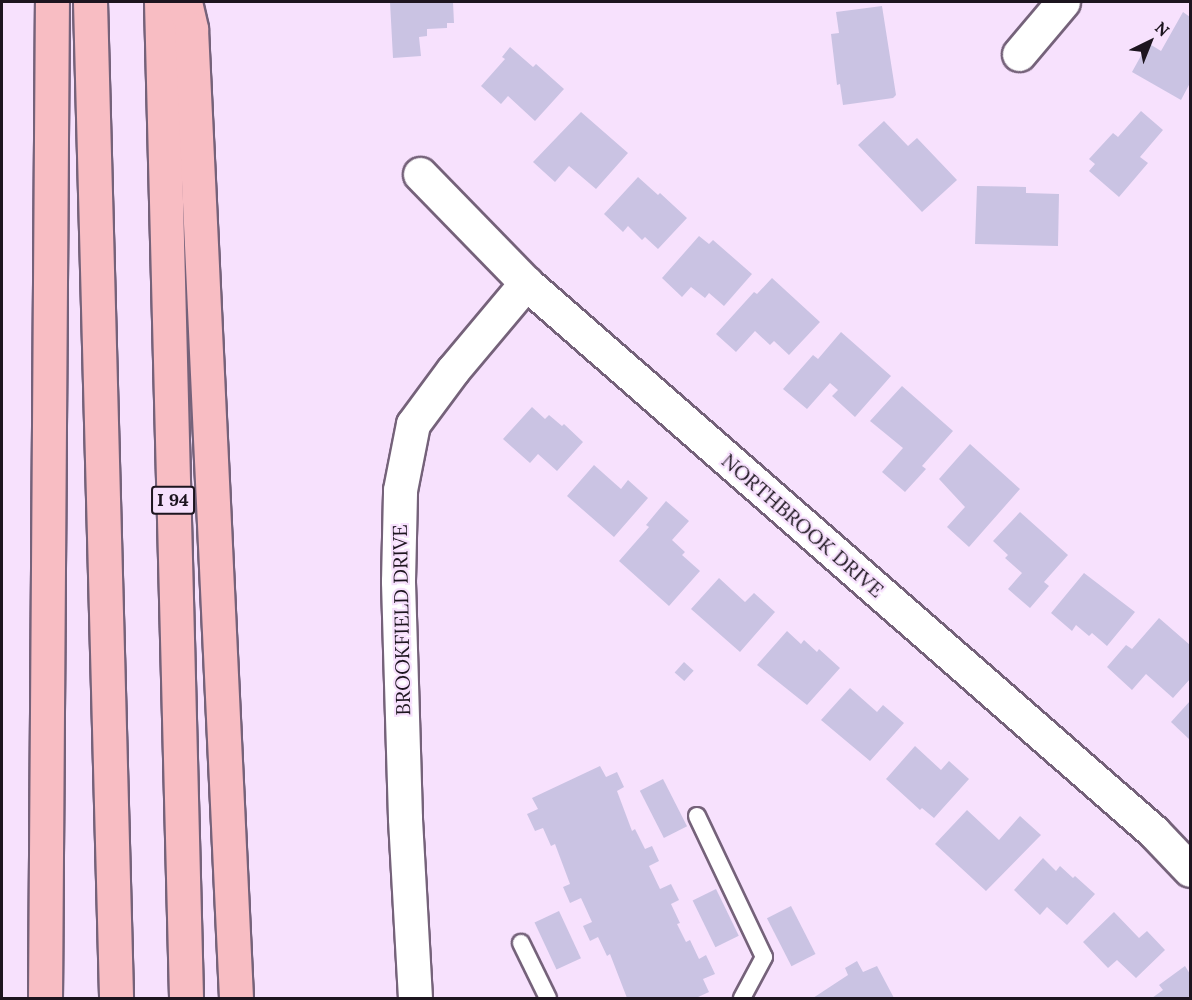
<!DOCTYPE html>
<style>
body{margin:0}
#map{position:relative;width:1192px;height:1000px;overflow:hidden;background:#f7e1fd;font-family:Lora,serif}
div>[style]{position:absolute}
.building>*{inset:0;background:#cac3e3;transform-origin:0 0}
.roads{filter:drop-shadow(2px 0 #75627a) drop-shadow(-2px 0 #75627a) drop-shadow(0 2px #75627a) drop-shadow(0 -2px #75627a)}
.service>*{height:16px;margin:-8px;padding:0 8px;transform-origin:8px;border-radius:8px;background:#fff}
.minor>*{height:33px;margin:-16.5px;padding:0 16.5px;transform-origin:16.5px;border-radius:16.5px;background:#fff}
.motorway>*{height:33px;margin:-16.5px;padding:0 16.5px;transform-origin:16.5px;border-radius:16.5px;background:#f8bdc3}
span{translate:-50% -50%;white-space:nowrap;text-align:center;line-height:1.15;-webkit-text-stroke:4.5px #f7e1fd;paint-order:stroke}
.shield-label span{padding:2px 4px;background:#f7e1fd;border:2px solid;border-radius:4px;-webkit-text-stroke-width:0}
.shield-label{font-size:18px;color:#1d151f;font-weight:700}
.street-label{font-size:20px;color:#1d151f}
.frame{position:absolute;inset:0;border:3px solid #1d151f;pointer-events:none}
.north{position:absolute;left:1120px;top:12px;width:60px;height:60px;-webkit-text-stroke:4px #f7e1fd;paint-order:stroke;rotate:43deg;font-size:16px;font-weight:700;line-height:24px;text-align:center;color:#1d151f}
.north::after{content:'';display:block;margin:auto;width:21px;height:27px;background:#1d151f;clip-path:polygon(50% 0,100% 100%,50% 72%,0 100%)}
</style>
<div id="map">
<div class="building">
<div style="clip-path:polygon(390px 2px,453px 2px,454px 23px,447px 23px,447px 28px,427px 29px,427px 36px,419px 37px,421px 56px,393px 58px)"></div>
<div style="clip-path:polygon(882px 6px,896px 95px,893px 98px,843px 105px,840px 84px,837px 85px,831px 34px,839px 33px,836px 12px)"></div>
<div style="clip-path:polygon(1183px 12px,1190px 17px,1190px 83px,1181px 100px,1132px 72px,1148px 43px,1161px 51px)"></div>
<div style="clip-path:polygon(510px 47px,533px 67px,536px 64px,564px 89px,535px 121px,508px 96px,501px 104px,481px 86px,505px 59px,502px 57px)"></div>
<div style="clip-path:polygon(1141px 111px,1163px 130px,1140px 157px,1148px 163px,1119px 197px,1089px 171px,1095px 164px,1089px 159px,1113px 133px,1118px 137px)"></div>
<div style="clip-path:polygon(581px 112px,628px 153px,596px 189px,569px 166px,555px 182px,533px 162px)"></div>
<div style="clip-path:polygon(884px 121px,908px 146px,917px 138px,957px 180px,922px 212px,858px 145px)"></div>
<div style="clip-path:polygon(638px 177px,658px 195px,660px 193px,687px 218px,658px 249px,645px 237px,642px 240px,628px 226px,623px 232px,604px 214px)"></div>
<div style="clip-path:polygon(977px 186px,1026px 187px,1026px 193px,1059px 194px,1058px 246px,975px 244px)"></div>
<div style="clip-path:polygon(699px 236px,709px 244px,713px 240px,752px 274px,724px 306px,709px 293px,705px 298px,691px 287px,682px 297px,662px 278px)"></div>
<div style="clip-path:polygon(772px 278px,820px 322px,789px 355px,774px 341px,770px 345px,755px 331px,736px 352px,716px 334px,754px 292px,757px 294px)"></div>
<div style="clip-path:polygon(841px 332px,891px 376px,855px 417px,832px 396px,838px 390px,830px 383px,807px 409px,783px 389px,813px 355px,818px 359px)"></div>
<div style="clip-path:polygon(902px 386px,953px 431px,922px 466px,926px 469px,905px 492px,882px 472px,903px 448px,870px 421px)"></div>
<div style="clip-path:polygon(532px 407px,545px 419px,549px 415px,562px 426px,564px 424px,583px 442px,557px 471px,538px 454px,530px 463px,503px 439px)"></div>
<div style="clip-path:polygon(970px 444px,1020px 489px,969px 547px,947px 527px,965px 507px,939px 479px)"></div>
<div style="clip-path:polygon(594px 465px,621px 489px,628px 480px,648px 498px,614px 537px,567px 496px)"></div>
<div style="clip-path:polygon(666px 501px,689px 521px,672px 540px,685px 552px,682px 555px,700px 571px,669px 606px,619px 561px,649px 527px,646px 525px)"></div>
<div style="clip-path:polygon(1020px 512px,1068px 555px,1044px 582px,1049px 586px,1030px 608px,1008px 589px,1022px 573px,1005px 558px,1008px 555px,993px 541px)"></div>
<div style="clip-path:polygon(1084px 573px,1135px 612px,1107px 646px,1092px 633px,1089px 636px,1076px 625px,1072px 631px,1051px 613px)"></div>
<div style="clip-path:polygon(719px 578px,745px 602px,754px 593px,775px 612px,740px 652px,691px 609px)"></div>
<div style="clip-path:polygon(1159px 618px,1190px 645px,1190px 679px,1173px 698px,1146px 674px,1132px 690px,1107px 667px,1126px 645px,1132px 649px)"></div>
<div style="clip-path:polygon(787px 631px,801px 644px,804px 640px,817px 652px,819px 649px,840px 668px,807px 705px,757px 665px)"></div>
<div style="left:684px;top:662px;width:13px;height:14px;rotate:42deg"></div>
<div style="clip-path:polygon(850px 688px,877px 712px,883px 705px,904px 723px,870px 761px,821px 720px)"></div>
<div style="clip-path:polygon(1190px 701px,1190px 740px,1171px 722px)"></div>
<div style="clip-path:polygon(915px 746px,941px 770px,949px 761px,969px 779px,934px 818px,922px 808px,920px 810px,886px 779px)"></div>
<div style="clip-path:polygon(600px 766px,606px 777px,617px 772px,624px 787px,617px 791px,632px 831px,635px 829px,645px 849px,652px 846px,659px 861px,649px 866px,660px 889px,671px 884px,679px 900px,671px 904px,680px 923px,677px 924px,686px 942px,690px 940px,699px 959px,706px 955px,715px 974px,703px 979px,709px 992px,696px 998px,627px 998px,610px 954px,607px 956px,598px 937px,590px 941px,583px 926px,592px 922px,581px 898px,570px 903px,563px 887px,570px 884px,555px 844px,551px 846px,543px 828px,535px 831px,527px 814px,538px 809px,532px 798px)"></div>
<div style="left:663px;top:779px;width:53px;height:26px;rotate:63deg"></div>
<div style="clip-path:polygon(967px 810px,999px 840px,1020px 816px,1041px 835px,986px 891px,935px 844px)"></div>
<div style="clip-path:polygon(1043px 858px,1056px 871px,1060px 866px,1073px 878px,1075px 876px,1095px 894px,1067px 925px,1047px 907px,1040px 915px,1014px 890px)"></div>
<div style="left:716px;top:889px;width:52px;height:26px;rotate:64deg"></div>
<div style="left:791px;top:906px;width:54px;height:27px;rotate:63deg"></div>
<div style="left:559px;top:911px;width:52px;height:27px;rotate:65deg"></div>
<div style="clip-path:polygon(1114px 912px,1139px 938px,1147px 931px,1165px 950px,1136px 978px,1117px 960px,1108px 968px,1083px 942px)"></div>
<div style="clip-path:polygon(857px 961px,863px 972px,877px 966px,894px 998px,813px 998px,848px 975px,845px 968px)"></div>
<div style="clip-path:polygon(1185px 966px,1190px 974px,1190px 996px,1187px 998px,1152px 998px,1163px 990px,1159px 985px)"></div>
</div>
<div class="roads">
<div class="service">
<div style="left:697px;top:816px;width:156px;rotate:64.6deg"></div>
<div style="left:764px;top:957px;width:47px;rotate:118.2deg"></div>
<div style="left:521px;top:943px;width:61px;rotate:63.9deg"></div>
</div>
<div class="minor">
<div style="left:1019px;top:54px;width:68px;rotate:-49.8deg"></div>
<div style="left:420px;top:174px;width:152px;rotate:45.8deg"></div>
<div style="left:526px;top:283px;width:834px;rotate:41.16deg"></div>
<div style="left:1154px;top:832px;width:52px;rotate:46.5deg"></div>
<div style="left:415px;top:998px;width:180px;rotate:-93.2deg"></div>
<div style="left:405px;top:818px;width:237px;rotate:-91.7deg"></div>
<div style="left:398px;top:581px;width:91px;rotate:-88.7deg"></div>
<div style="left:400px;top:490px;width:67px;rotate:-78.9deg"></div>
<div style="left:413px;top:424px;width:67px;rotate:-53.5deg"></div>
<div style="left:453px;top:370px;width:114px;rotate:-50deg"></div>
</div>
<div class="motorway">
<div style="left:90px;top:2px;width:996px;rotate:88.5deg"></div>
<div style="left:161px;top:2px;width:996px;rotate:88.56deg"></div>
<div style="left:185px;top:2px;width:28px;rotate:77deg"></div>
<div style="left:191px;top:29px;width:970px;rotate:87.34deg"></div>
<div style="left:45px;top:998px;width:996px;rotate:-89.6deg"></div>
</div>
</div>
<div class="shield-label">
<span style="left:173px;top:500px">I 94</span>
</div>
<div class="street-label">
<span style="left:803px;top:525px;rotate:41deg">NORTHBROOK DRIVE</span>
<span style="left:401px;top:620px;rotate:-91deg">BROOKFIELD DRIVE</span>
</div>
<div class="frame"></div>
<div class="north">N</div>
</div>
